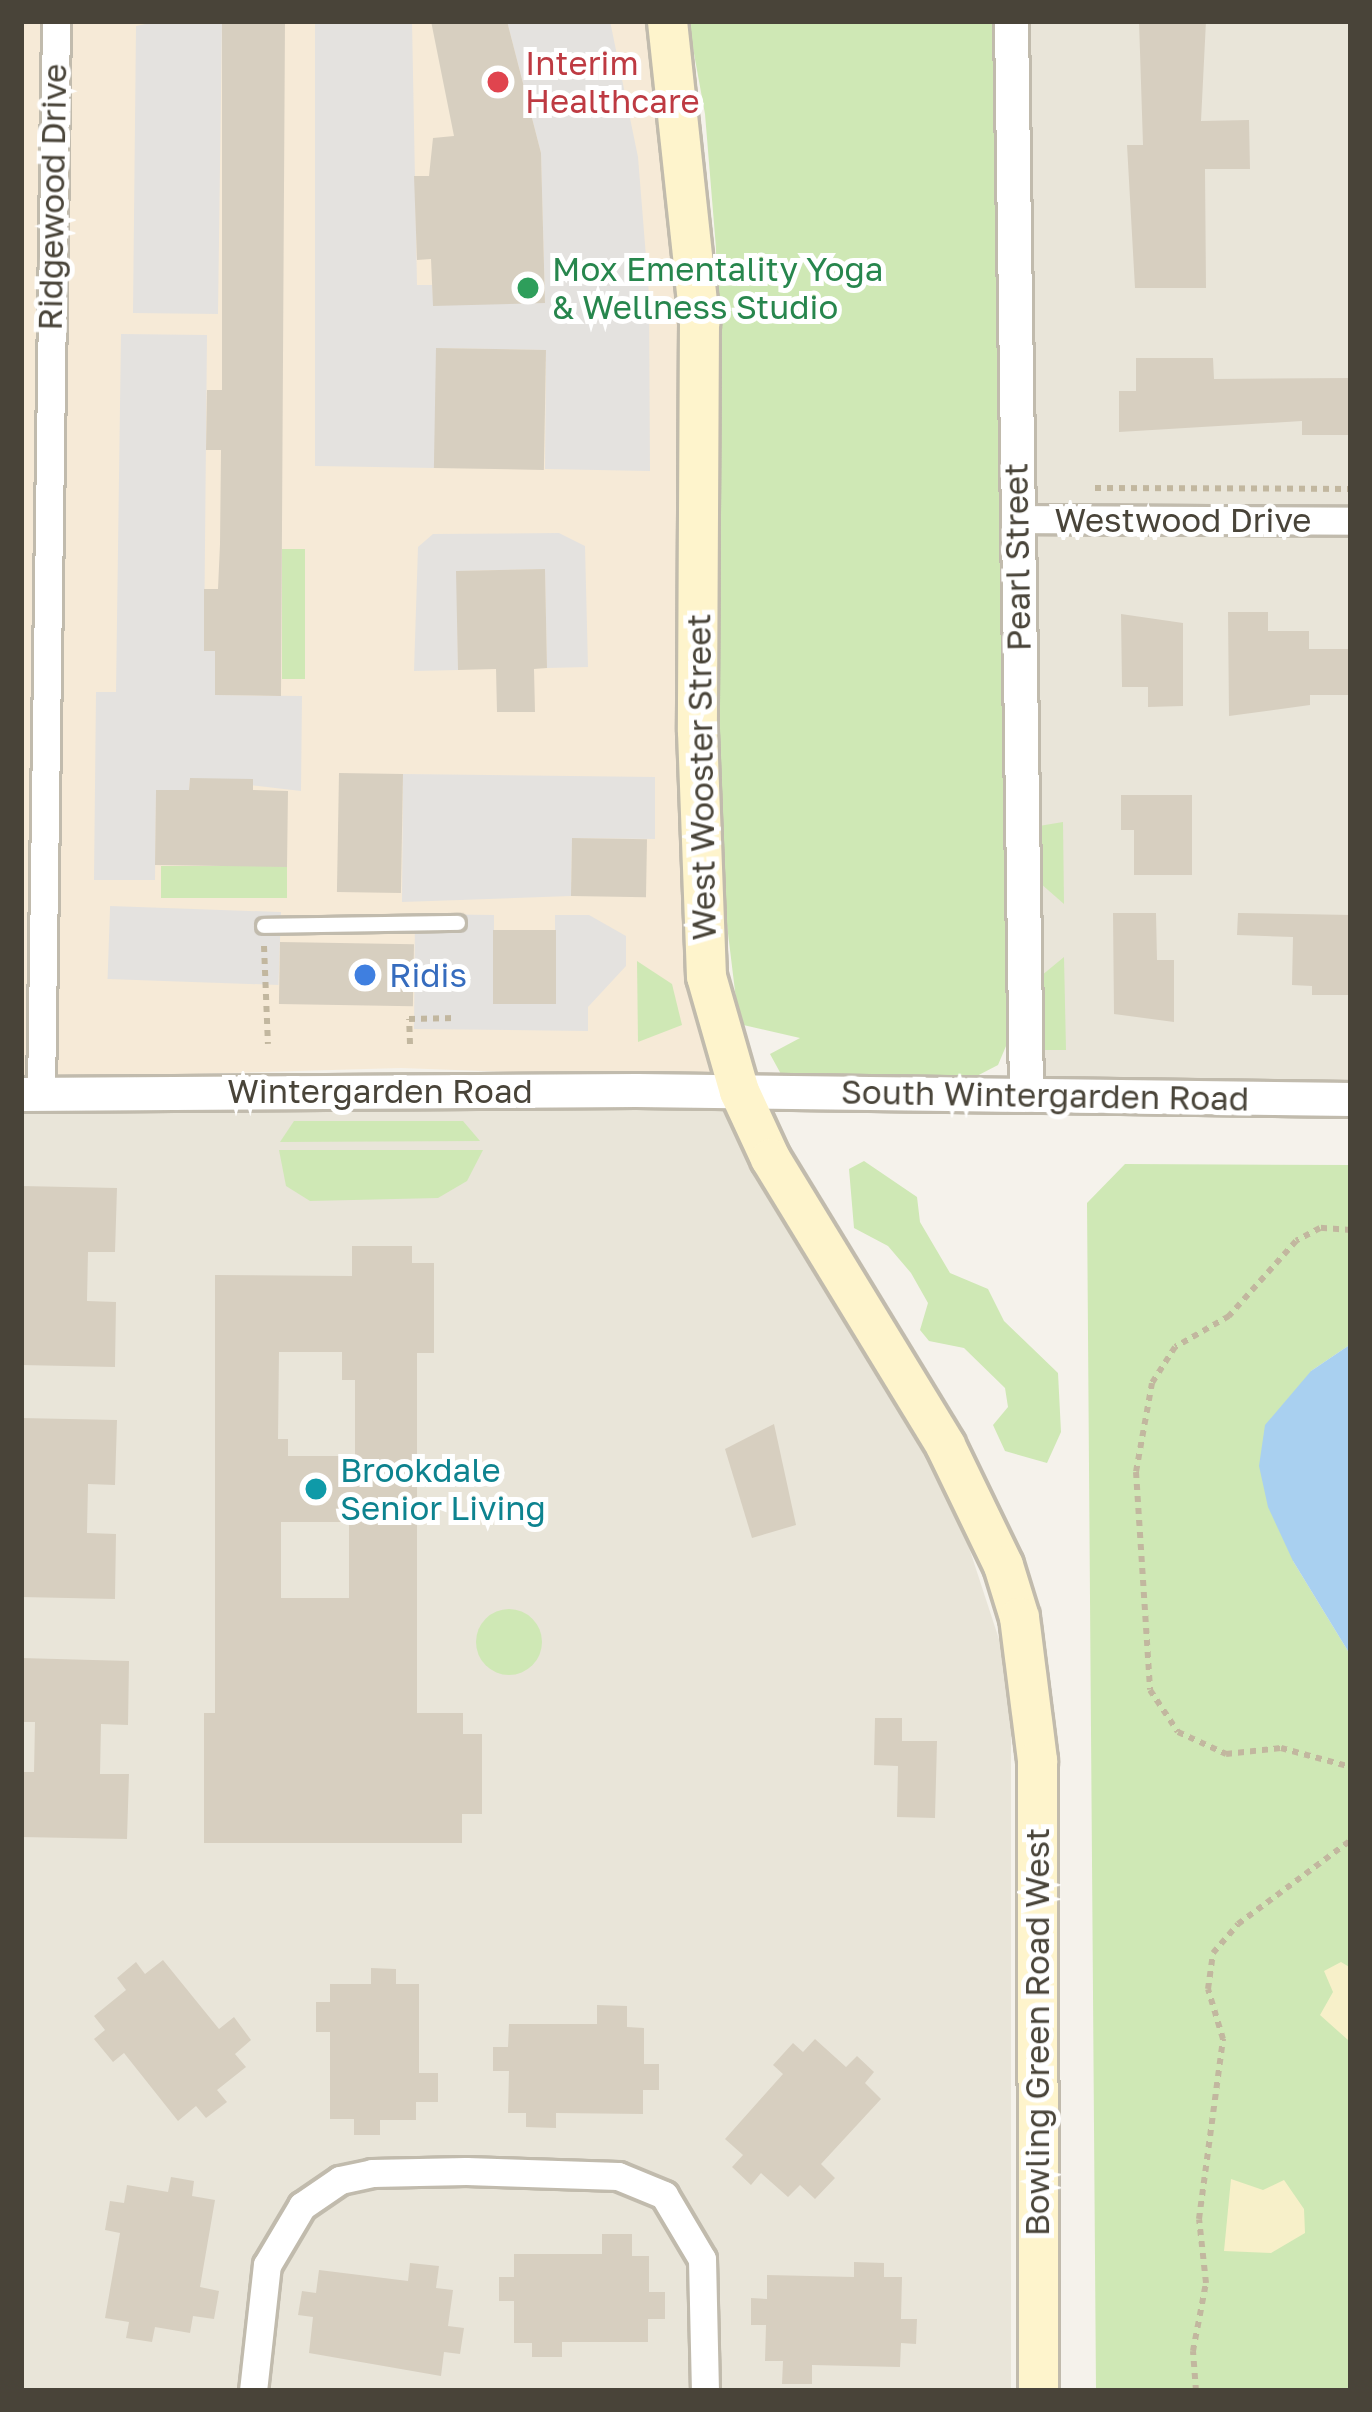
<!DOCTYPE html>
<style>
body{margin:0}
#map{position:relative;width:1372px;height:2412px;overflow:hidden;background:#f5f2eb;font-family:"Golos Text",sans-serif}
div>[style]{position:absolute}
.residential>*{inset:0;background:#e9e5d9;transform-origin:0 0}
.commercial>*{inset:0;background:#f6ead7}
.green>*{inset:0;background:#cfe8b5;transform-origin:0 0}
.round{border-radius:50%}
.sand>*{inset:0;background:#f7f0c9}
.parking>*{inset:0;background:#e4e2df;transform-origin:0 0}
.water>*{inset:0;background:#a9d0f0}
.building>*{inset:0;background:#d7cfc0;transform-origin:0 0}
.path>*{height:6px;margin-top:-3px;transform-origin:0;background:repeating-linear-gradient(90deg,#c2b79f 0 6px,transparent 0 12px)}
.roads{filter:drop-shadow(3px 0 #c1bbad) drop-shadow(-3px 0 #c1bbad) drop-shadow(0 3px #c1bbad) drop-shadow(0 -3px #c1bbad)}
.service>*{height:14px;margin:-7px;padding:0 7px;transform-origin:7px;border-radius:7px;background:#fff}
.minor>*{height:27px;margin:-13.5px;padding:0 13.5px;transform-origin:13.5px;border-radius:13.5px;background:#fff}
.tertiary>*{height:33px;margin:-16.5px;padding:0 16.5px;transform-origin:16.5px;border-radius:16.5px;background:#fff}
.secondary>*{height:39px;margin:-19.5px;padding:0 19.5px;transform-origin:19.5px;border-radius:19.5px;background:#fef4cc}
.dots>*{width:33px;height:33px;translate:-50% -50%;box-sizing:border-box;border:6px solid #fff;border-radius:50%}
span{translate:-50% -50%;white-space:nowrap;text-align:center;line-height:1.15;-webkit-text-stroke:10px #fff;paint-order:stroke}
.health-label{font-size:33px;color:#be3a42}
.left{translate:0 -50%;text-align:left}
.street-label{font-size:33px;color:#494439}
.leisure-label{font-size:33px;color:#27864d}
.shop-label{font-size:33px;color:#366cbe}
.culture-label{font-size:33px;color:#0d838f}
.frame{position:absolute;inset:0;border:24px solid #494439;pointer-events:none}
</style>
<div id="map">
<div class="residential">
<div style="left:1025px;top:21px;width:326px;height:1064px"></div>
<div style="clip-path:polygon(739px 1091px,960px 1520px,1011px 1676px,1011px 2391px,21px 2391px,21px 1093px)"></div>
</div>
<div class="commercial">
<div style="clip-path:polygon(21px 21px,652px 21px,680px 293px,681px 888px,724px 1080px,401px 1068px,21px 1079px)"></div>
</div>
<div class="green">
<div style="clip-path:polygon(688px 21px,994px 21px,1009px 1039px,998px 1065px,971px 1079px,782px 1076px,770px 1054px,800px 1038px,739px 1024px,714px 818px,716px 248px,705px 114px)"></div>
<div style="left:282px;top:549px;width:23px;height:130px"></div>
<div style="clip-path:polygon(1063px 822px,1064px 904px,1040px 883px,1039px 826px)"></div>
<div style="left:161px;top:866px;width:126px;height:32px"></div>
<div style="clip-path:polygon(1064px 957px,1066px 1050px,1042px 1050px,1041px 976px)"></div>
<div style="clip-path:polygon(637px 961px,672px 984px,682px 1025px,638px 1042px)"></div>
<div style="clip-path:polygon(294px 1121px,463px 1121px,480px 1141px,280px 1142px)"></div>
<div style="clip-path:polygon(279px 1150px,483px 1150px,467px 1181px,438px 1198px,310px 1201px,286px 1186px)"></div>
<div style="clip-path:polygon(864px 1161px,917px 1197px,920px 1222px,950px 1273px,988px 1289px,1004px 1321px,1058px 1373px,1061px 1432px,1047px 1463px,1005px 1451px,993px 1425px,1008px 1407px,1005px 1388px,964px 1348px,929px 1341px,920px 1330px,928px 1303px,911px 1273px,888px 1246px,854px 1228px,849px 1169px)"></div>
<div style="clip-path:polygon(1125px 1164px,1351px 1165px,1351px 1344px,1311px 1371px,1293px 1561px,1351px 1656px,1351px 2391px,1096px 2391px,1087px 1203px)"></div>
<div class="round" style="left:476px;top:1609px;width:66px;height:66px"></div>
</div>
<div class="sand">
<div style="clip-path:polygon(1341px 1962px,1351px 1968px,1348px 2040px,1320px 2015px,1333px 1992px,1324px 1971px)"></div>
<div style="clip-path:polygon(1231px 2179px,1263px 2190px,1284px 2180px,1304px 2209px,1305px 2233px,1271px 2253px,1224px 2251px)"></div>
</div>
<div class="parking">
<div style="clip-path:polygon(160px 21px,222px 21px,218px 314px,133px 313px,136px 26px)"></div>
<div style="clip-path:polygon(315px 21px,412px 21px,417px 285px,432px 285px,434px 305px,545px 302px,541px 153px,507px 21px,610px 21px,638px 157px,649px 294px,650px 471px,545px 469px,546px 350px,437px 348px,435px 468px,315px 466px)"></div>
<div style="clip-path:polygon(121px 334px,207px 335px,204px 650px,215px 651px,215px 695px,302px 696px,301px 791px,190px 778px,189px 790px,156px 790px,155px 880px,94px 880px,96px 692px,116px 692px)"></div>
<div style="clip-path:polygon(559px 533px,585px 546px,588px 667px,547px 668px,545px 569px,457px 571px,458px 670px,414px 671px,418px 547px,433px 534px)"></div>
<div style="clip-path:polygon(403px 774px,655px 777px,655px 839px,572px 838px,571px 896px,402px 902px)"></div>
<div style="left:281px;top:912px;width:73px;height:171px;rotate:92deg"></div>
<div style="clip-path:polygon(415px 914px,494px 915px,494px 1004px,555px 1004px,555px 915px,589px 915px,626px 936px,626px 966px,588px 1007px,588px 1031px,414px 1029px)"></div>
</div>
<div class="water">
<div style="clip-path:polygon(1351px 1344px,1351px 1656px,1293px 1561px,1268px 1507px,1259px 1466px,1265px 1425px,1311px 1371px)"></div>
</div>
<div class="building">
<div style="clip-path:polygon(222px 21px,285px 21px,281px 696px,215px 695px,215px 651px,204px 651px,204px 589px,218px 589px,220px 544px,221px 450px,206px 450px,207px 390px,222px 390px)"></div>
<div style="clip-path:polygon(431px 21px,507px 21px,541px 153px,545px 303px,433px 306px,431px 259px,417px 260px,414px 176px,429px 176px,433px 138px,454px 136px)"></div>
<div style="clip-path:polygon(1139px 21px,1206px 21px,1201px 121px,1249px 120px,1250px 169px,1205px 169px,1206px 288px,1135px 288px,1127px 145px,1143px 145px)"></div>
<div style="left:436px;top:348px;width:110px;height:120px;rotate:1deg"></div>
<div style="clip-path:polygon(1136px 358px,1213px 358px,1214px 379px,1351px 378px,1351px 435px,1302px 435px,1302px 421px,1119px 432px,1119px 391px,1136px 391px)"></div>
<div style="clip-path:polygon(545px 569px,547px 668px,534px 669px,535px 712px,497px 712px,496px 669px,458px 670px,456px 571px)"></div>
<div style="clip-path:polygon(1228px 612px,1268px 612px,1268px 631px,1309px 631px,1309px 649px,1351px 649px,1351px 695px,1310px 695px,1310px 705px,1229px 716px)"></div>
<div style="clip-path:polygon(1121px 614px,1183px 623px,1183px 706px,1148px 707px,1148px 687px,1122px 687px)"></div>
<div style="left:339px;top:773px;width:64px;height:119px;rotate:1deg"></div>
<div style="clip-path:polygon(190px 778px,253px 779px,253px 790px,288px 791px,287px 867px,155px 865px,156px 790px,189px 790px)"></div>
<div style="clip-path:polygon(1121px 795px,1192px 795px,1192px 875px,1134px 875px,1134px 830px,1121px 830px)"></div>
<div style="left:572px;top:838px;width:75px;height:58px;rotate:1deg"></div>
<div style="clip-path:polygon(1113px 913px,1156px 913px,1157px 960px,1174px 960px,1174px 1022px,1114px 1014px)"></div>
<div style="clip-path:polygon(1238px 913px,1351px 915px,1351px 995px,1312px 995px,1312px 986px,1292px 985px,1293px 937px,1237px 935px)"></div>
<div style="left:493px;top:930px;width:63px;height:74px"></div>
<div style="left:280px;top:942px;width:134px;height:62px;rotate:1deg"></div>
<div style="clip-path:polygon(21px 1186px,117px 1188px,115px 1252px,88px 1252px,87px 1301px,116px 1302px,115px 1367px,21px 1365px)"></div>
<div style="clip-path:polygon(evenodd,352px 1246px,412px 1246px,412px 1263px,434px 1263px,434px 1353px,417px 1353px,417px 1713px,463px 1713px,463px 1734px,482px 1734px,482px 1814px,462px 1814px,462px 1843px,204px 1843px,204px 1713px,215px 1713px,215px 1275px,352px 1276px,352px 1246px,279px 1352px,342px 1352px,342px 1380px,355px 1380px,355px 1456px,288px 1456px,288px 1439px,278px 1439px,279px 1352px,352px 1246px,281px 1522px,349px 1522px,349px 1598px,281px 1598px,281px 1522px)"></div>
<div style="clip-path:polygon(21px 1418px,117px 1420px,115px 1485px,88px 1484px,87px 1533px,116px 1534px,115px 1599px,21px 1597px)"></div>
<div style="clip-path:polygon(774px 1424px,796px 1525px,752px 1538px,725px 1449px)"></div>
<div style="clip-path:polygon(21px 1658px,129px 1661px,128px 1725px,101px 1724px,100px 1774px,129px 1774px,127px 1839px,21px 1837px,21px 1772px,34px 1772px,35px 1722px,21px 1722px)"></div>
<div style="clip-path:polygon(875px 1718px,902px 1718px,902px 1741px,937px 1741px,935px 1818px,897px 1817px,898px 1766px,874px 1765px)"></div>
<div style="clip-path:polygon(163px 1960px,219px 2029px,234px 2017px,251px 2040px,235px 2054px,246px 2067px,217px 2090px,227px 2102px,206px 2118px,196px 2106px,178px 2121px,124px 2053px,113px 2062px,94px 2039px,105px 2030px,94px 2016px,126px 1990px,117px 1978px,136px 1962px,145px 1974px)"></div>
<div style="clip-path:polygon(371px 1968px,396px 1969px,396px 1984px,419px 1984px,419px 2073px,438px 2073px,438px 2102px,416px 2102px,416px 2120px,380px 2120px,380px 2135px,354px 2135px,354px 2119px,330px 2119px,330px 2032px,316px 2032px,316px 2002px,330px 2002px,330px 1984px,371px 1984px)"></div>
<div style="clip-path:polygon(597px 2005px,627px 2006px,627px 2027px,644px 2028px,644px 2064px,659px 2064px,659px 2090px,643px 2090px,643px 2114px,556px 2113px,556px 2128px,526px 2127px,526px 2113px,508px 2113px,509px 2071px,493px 2071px,493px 2047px,508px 2047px,509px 2024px,597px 2024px)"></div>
<div style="clip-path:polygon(815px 2039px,846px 2067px,857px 2056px,874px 2072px,865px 2083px,881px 2099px,821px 2164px,835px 2178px,815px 2199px,800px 2185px,788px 2197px,761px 2173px,751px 2185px,732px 2167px,743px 2155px,725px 2139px,783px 2074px,773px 2065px,793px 2043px,803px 2052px)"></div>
<div style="clip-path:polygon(171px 2177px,194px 2181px,192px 2196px,215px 2200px,200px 2287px,219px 2291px,214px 2319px,193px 2316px,190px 2333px,155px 2327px,152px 2342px,126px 2338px,129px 2322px,105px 2318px,120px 2233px,105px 2230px,110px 2201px,124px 2203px,127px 2185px,168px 2192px)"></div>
<div style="clip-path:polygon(602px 2234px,632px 2234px,632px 2256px,649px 2256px,649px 2292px,665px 2292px,665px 2319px,648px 2319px,648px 2342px,562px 2342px,562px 2357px,532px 2357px,532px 2343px,514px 2343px,514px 2301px,499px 2301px,499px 2277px,514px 2277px,514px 2254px,602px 2254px)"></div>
<div style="clip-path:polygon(854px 2262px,884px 2263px,884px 2277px,902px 2277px,901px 2319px,917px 2319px,916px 2344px,901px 2343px,900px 2367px,812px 2365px,812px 2384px,782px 2384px,783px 2361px,765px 2361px,766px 2325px,751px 2325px,751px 2298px,767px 2299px,767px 2275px,854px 2277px)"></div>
<div style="clip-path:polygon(410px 2263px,439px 2266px,436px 2288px,453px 2290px,448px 2326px,464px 2328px,460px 2354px,444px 2352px,441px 2376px,309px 2353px,313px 2317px,298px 2315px,302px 2291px,316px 2293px,319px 2270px,408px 2281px)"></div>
</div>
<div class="path">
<div style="left:1095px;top:488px;width:256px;rotate:0.2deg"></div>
<div style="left:264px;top:946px;width:98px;rotate:87.7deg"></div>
<div style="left:410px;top:1044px;width:25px;rotate:-92deg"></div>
<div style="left:409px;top:1019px;width:47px;rotate:-1.2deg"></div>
<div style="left:1351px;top:1230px;width:31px;rotate:-176deg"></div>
<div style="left:1320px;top:1228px;width:27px;rotate:152deg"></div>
<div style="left:1296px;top:1241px;width:101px;rotate:131.8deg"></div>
<div style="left:1229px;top:1316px;width:62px;rotate:150.1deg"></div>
<div style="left:1175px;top:1347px;width:43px;rotate:122.6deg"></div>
<div style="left:1152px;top:1383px;width:90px;rotate:100.2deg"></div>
<div style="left:1136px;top:1472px;width:218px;rotate:86.3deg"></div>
<div style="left:1150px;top:1690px;width:50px;rotate:56.3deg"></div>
<div style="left:1178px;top:1732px;width:53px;rotate:24.6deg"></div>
<div style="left:1226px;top:1754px;width:55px;rotate:-6.2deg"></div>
<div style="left:1281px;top:1748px;width:73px;rotate:15.2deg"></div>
<div style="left:1196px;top:2391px;width:40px;rotate:-94.3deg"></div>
<div style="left:1193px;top:2351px;width:69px;rotate:-79.2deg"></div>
<div style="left:1206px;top:2283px;width:64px;rotate:-96.2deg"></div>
<div style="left:1199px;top:2219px;width:182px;rotate:-82.4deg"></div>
<div style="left:1223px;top:2039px;width:52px;rotate:-106.7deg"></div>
<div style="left:1208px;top:1989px;width:36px;rotate:-82deg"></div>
<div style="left:1213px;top:1953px;width:38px;rotate:-49deg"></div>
<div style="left:1238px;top:1924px;width:141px;rotate:-36.6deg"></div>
</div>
<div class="roads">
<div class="service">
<div style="left:264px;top:926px;width:194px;rotate:-0.9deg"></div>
</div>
<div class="minor">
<div style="left:1016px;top:519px;width:335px;rotate:0.3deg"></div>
<div style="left:41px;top:1094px;width:1073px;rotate:-89.2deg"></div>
<div style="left:253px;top:2391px;width:127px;rotate:-83.7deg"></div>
<div style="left:267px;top:2265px;width:69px;rotate:-59.3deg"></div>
<div style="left:302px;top:2206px;width:46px;rotate:-34.4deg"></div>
<div style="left:340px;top:2180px;width:33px;rotate:-12deg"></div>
<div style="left:372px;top:2173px;width:94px;rotate:-1.2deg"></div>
<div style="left:466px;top:2171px;width:152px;rotate:1.9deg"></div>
<div style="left:618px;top:2176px;width:50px;rotate:22.4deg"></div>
<div style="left:664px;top:2195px;width:74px;rotate:59.3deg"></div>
<div style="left:702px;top:2259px;width:132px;rotate:88.7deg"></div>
</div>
<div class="tertiary">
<div style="left:1011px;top:21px;width:1072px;rotate:89.2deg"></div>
<div style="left:21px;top:1094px;width:615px;rotate:-0.37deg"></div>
<div style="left:636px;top:1090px;width:715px;rotate:0.72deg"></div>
</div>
<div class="secondary">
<div style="left:667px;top:21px;width:303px;rotate:83.9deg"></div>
<div style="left:699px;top:322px;width:409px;rotate:90.3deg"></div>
<div style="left:697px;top:731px;width:245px;rotate:87.9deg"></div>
<div style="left:706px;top:976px;width:120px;rotate:74deg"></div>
<div style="left:739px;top:1091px;width:74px;rotate:65.2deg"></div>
<div style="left:770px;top:1158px;width:336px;rotate:58.6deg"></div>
<div style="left:945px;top:1445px;width:133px;rotate:64.2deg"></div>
<div style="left:1003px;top:1565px;width:54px;rotate:72.9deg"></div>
<div style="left:1019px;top:1617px;width:144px;rotate:82.8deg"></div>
<div style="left:1037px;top:1760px;width:631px;rotate:89.91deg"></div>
</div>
</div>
<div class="dots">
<div style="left:498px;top:82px;background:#e0444e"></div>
<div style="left:528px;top:288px;background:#2e9e5b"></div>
<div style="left:365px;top:975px;background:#3f7fe0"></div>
<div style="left:316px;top:1489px;background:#0f9aa8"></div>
</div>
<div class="health-label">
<span class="left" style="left:525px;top:82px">Interim<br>Healthcare</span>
</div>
<div class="street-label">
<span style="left:52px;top:197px;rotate:-89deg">Ridgewood Drive</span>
<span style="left:1183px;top:520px">Westwood Drive</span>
<span style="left:1017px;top:557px;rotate:-91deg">Pearl Street</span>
<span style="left:701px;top:777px;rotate:-91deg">West Wooster Street</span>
<span style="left:380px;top:1091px">Wintergarden Road</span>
<span style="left:1045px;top:1095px;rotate:1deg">South Wintergarden Road</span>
<span style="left:1037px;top:2032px;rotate:-90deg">Bowling Green Road West</span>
</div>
<div class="leisure-label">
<span class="left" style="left:552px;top:288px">Mox Ementality Yoga<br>&amp; Wellness Studio</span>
</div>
<div class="shop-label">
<span class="left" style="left:389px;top:975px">Ridis</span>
</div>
<div class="culture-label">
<span class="left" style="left:340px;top:1489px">Brookdale<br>Senior Living</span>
</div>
<div class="frame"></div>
</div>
